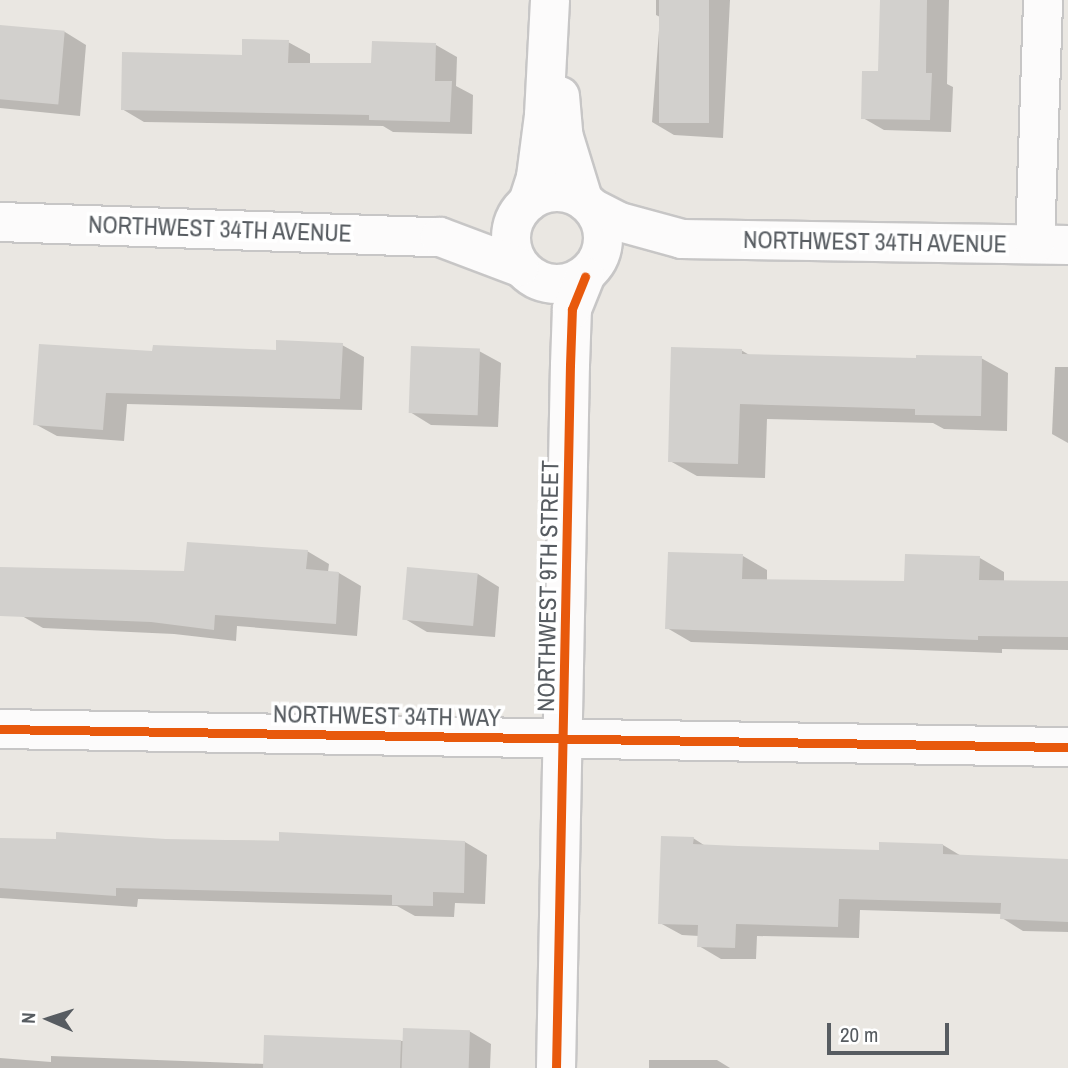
<!DOCTYPE html>
<style>
body{margin:0}
#map{position:relative;width:1068px;height:1068px;overflow:hidden;background:#eae7e2;font-family:"Archivo Narrow",sans-serif}
div>[style]{position:absolute}
.shadow>*{inset:0;background:#0003}
.building>*{inset:0;background:#d2d0cd;transform-origin:0 0}
.roads{filter:drop-shadow(2px 0 #c7c6c6) drop-shadow(-2px 0 #c7c6c6) drop-shadow(0 2px #c7c6c6) drop-shadow(0 -2px #c7c6c6)}
.minor>*{height:38px;margin:-19px;padding:0 19px;transform-origin:19px;border-radius:19px;background:#fcfbfb}
.minor>.ring{margin:-19px;padding:0;box-sizing:content-box;background:none;border:38px solid #fcfbfb;border-radius:50%}
.cycleway>*{height:9px;margin:-4.5px;padding:0 4.5px;transform-origin:4.5px;border-radius:4.5px;background:#e8590c}
span{translate:-50% -50%;white-space:nowrap;text-align:center;line-height:1.15;-webkit-text-stroke:7px #fff;paint-order:stroke}
.street-label{font-size:24px;color:#575c61}
.north{position:absolute;left:14px;top:984px;width:70px;height:70px;-webkit-text-stroke:5px #fff;paint-order:stroke;rotate:273deg;font-size:19px;font-weight:700;line-height:28px;text-align:center;color:#575c61}
.north::after{content:'';display:block;margin:auto;width:24px;height:32px;background:#575c61;clip-path:polygon(50% 0,100% 100%,50% 72%,0 100%)}
.scale{position:absolute;left:827px;top:1023px;width:122px;height:32px;box-sizing:border-box;border:4px solid #575c61;border-top:0;padding-left:9px;font-size:21px;line-height:24px;white-space:nowrap;color:#575c61;-webkit-text-stroke:5px #fff;paint-order:stroke}
</style>
<div id="map">
<div class="shadow">
<div style="clip-path:polygon(656px 0,730px 0,723px 138px,674px 135px,652px 122px,660px 17px,656px 15px)"></div>
<div style="clip-path:polygon(881px 0,949px 0,947px 84px,953px 87px,951px 132px,884px 130px,863px 118px,880px 73px)"></div>
<div style="clip-path:polygon(65px 32px,86px 45px,80px 116px,0 108px,0 34px)"></div>
<div style="clip-path:polygon(288px 42px,310px 54px,310px 65px,373px 65px,436px 45px,457px 57px,456px 86px,473px 95px,472px 134px,393px 132px,383px 126px,144px 122px,122px 109px,244px 57px)"></div>
<div style="clip-path:polygon(342px 345px,364px 357px,362px 410px,127px 404px,124px 441px,57px 436px,35px 424px,154px 353px,278px 352px)"></div>
<div style="clip-path:polygon(741px 350px,751px 356px,918px 360px,981px 358px,1008px 373px,1007px 431px,944px 429px,933px 423px,767px 419px,765px 478px,697px 476px,670px 461px)"></div>
<div style="clip-path:polygon(479px 351px,501px 363px,498px 427px,431px 425px,410px 412px)"></div>
<div style="clip-path:polygon(1055px 367px,1068px 367px,1068px 443px,1052px 434px)"></div>
<div style="clip-path:polygon(307px 551px,329px 564px,328px 572px,339px 573px,361px 586px,357px 636px,237px 626px,236px 641px,174px 634px,43px 628px,22px 616px,186px 573px)"></div>
<div style="clip-path:polygon(743px 556px,767px 570px,767px 581px,906px 582px,980px 558px,1004px 572px,1004px 582px,1068px 583px,1068px 650px,1002px 649px,1002px 653px,691px 642px,667px 628px)"></div>
<div style="clip-path:polygon(478px 574px,499px 587px,495px 637px,427px 632px,405px 619px)"></div>
<div style="clip-path:polygon(693px 838px,707px 847px,881px 852px,943px 845px,963px 857px,1068px 860px,1068px 932px,1023px 931px,1002px 918px,1002px 914px,860px 910px,859px 938px,757px 936px,756px 959px,721px 959px,699px 946px,699px 936px,682px 935px,660px 923px)"></div>
<div style="clip-path:polygon(0 839px,465px 842px,487px 855px,485px 904px,455px 903px,454px 917px,415px 916px,397px 906px,138px 899px,137px 907px,0 898px)"></div>
<div style="clip-path:polygon(469px 1031px,491px 1044px,490px 1068px,0 1068px,0 1058px,51px 1062px,51px 1056px,265px 1064px,266px 1037px,404px 1041px)"></div>
<div style="clip-path:polygon(649px 1060px,717px 1060px,730px 1068px,649px 1068px)"></div>
</div>
<div class="building">
<div style="left:659px;top:0;width:50px;height:123px"></div>
<div style="clip-path:polygon(880px 0,927px 0,926px 73px,932px 73px,930px 120px,861px 119px,862px 71px,878px 71px)"></div>
<div style="left:0;top:25px;width:65px;height:74px;rotate:5deg"></div>
<div style="clip-path:polygon(242px 39px,289px 40px,288px 63px,371px 63px,372px 41px,436px 43px,435px 81px,452px 81px,450px 122px,369px 120px,369px 115px,121px 110px,122px 52px,242px 55px)"></div>
<div style="clip-path:polygon(276px 340px,343px 343px,340px 399px,106px 393px,103px 430px,33px 425px,39px 344px,152px 351px,153px 345px,276px 350px)"></div>
<div style="left:411px;top:346px;width:69px;height:67px;rotate:2deg"></div>
<div style="clip-path:polygon(671px 347px,742px 349px,742px 354px,916px 358px,916px 355px,982px 356px,981px 416px,915px 415px,915px 409px,740px 404px,738px 464px,668px 462px)"></div>
<div style="clip-path:polygon(187px 542px,308px 550px,306px 569px,339px 572px,336px 624px,215px 615px,214px 630px,151px 622px,0 616px,0 567px,184px 571px)"></div>
<div style="clip-path:polygon(668px 552px,743px 554px,742px 579px,904px 581px,905px 554px,980px 556px,979px 580px,1068px 581px,1068px 637px,978px 636px,978px 640px,665px 629px)"></div>
<div style="left:407px;top:567px;width:71px;height:53px;rotate:5deg"></div>
<div style="clip-path:polygon(56px 832px,166px 839px,279px 841px,279px 832px,465px 841px,464px 893px,433px 892px,433px 906px,392px 905px,392px 895px,116px 888px,116px 896px,0 888px,0 838px,56px 839px)"></div>
<div style="clip-path:polygon(661px 836px,694px 837px,693px 844px,738px 846px,879px 850px,879px 842px,943px 844px,943px 854px,1068px 859px,1068px 922px,1000px 919px,1001px 903px,839px 899px,838px 927px,736px 924px,735px 948px,697px 947px,698px 925px,658px 924px)"></div>
<div style="left:403px;top:1028px;width:67px;height:40px;rotate:2deg"></div>
<div style="clip-path:polygon(264px 1035px,401px 1040px,400px 1068px,263px 1068px)"></div>
</div>
<div class="roads">
<div class="minor">
<div style="left:560px;top:96px;width:38px;rotate:85deg"></div>
<div style="left:563px;top:134px;width:68px;rotate:72.9deg"></div>
<div class="ring" style="left:511px;top:192px;width:54px;height:54px"></div>
<div style="left:528px;top:202px;width:26px;rotate:-72deg"></div>
<div style="left:536px;top:177px;width:63px;rotate:-82.6deg"></div>
<div style="left:544px;top:115px;width:115px;rotate:-87deg"></div>
<div style="left:594px;top:209px;width:29px;rotate:27deg"></div>
<div style="left:620px;top:222px;width:64px;rotate:15.3deg"></div>
<div style="left:682px;top:239px;width:386px;rotate:0.9deg"></div>
<div style="left:0;top:222px;width:440px;rotate:2deg"></div>
<div style="left:440px;top:237px;width:85px;rotate:20.6deg"></div>
<div style="left:1035px;top:244px;width:244px;rotate:-88.1deg"></div>
<div style="left:0;top:729px;width:1068px;rotate:0.97deg"></div>
<div style="left:556px;top:1068px;width:703px;rotate:-88.86deg"></div>
<div style="left:570px;top:365px;width:56px;rotate:-88deg"></div>
<div style="left:572px;top:309px;width:35px;rotate:-68deg"></div>
</div>
</div>
<div class="cycleway">
<div style="left:0;top:729px;width:1068px;rotate:0.97deg"></div>
<div style="left:556px;top:1068px;width:703px;rotate:-88.86deg"></div>
<div style="left:570px;top:365px;width:56px;rotate:-88deg"></div>
<div style="left:572px;top:309px;width:35px;rotate:-68deg"></div>
</div>
<div class="street-label">
<span style="left:220px;top:229px;rotate:2deg">NORTHWEST 34TH AVENUE</span>
<span style="left:875px;top:242px;rotate:1deg">NORTHWEST 34TH AVENUE</span>
<span style="left:548px;top:586px;rotate:-89deg">NORTHWEST 9TH STREET</span>
<span style="left:387px;top:716px;rotate:1deg">NORTHWEST 34TH WAY</span>
</div>
<div class="north">N</div>
<div class="scale">20 m</div>
</div>
